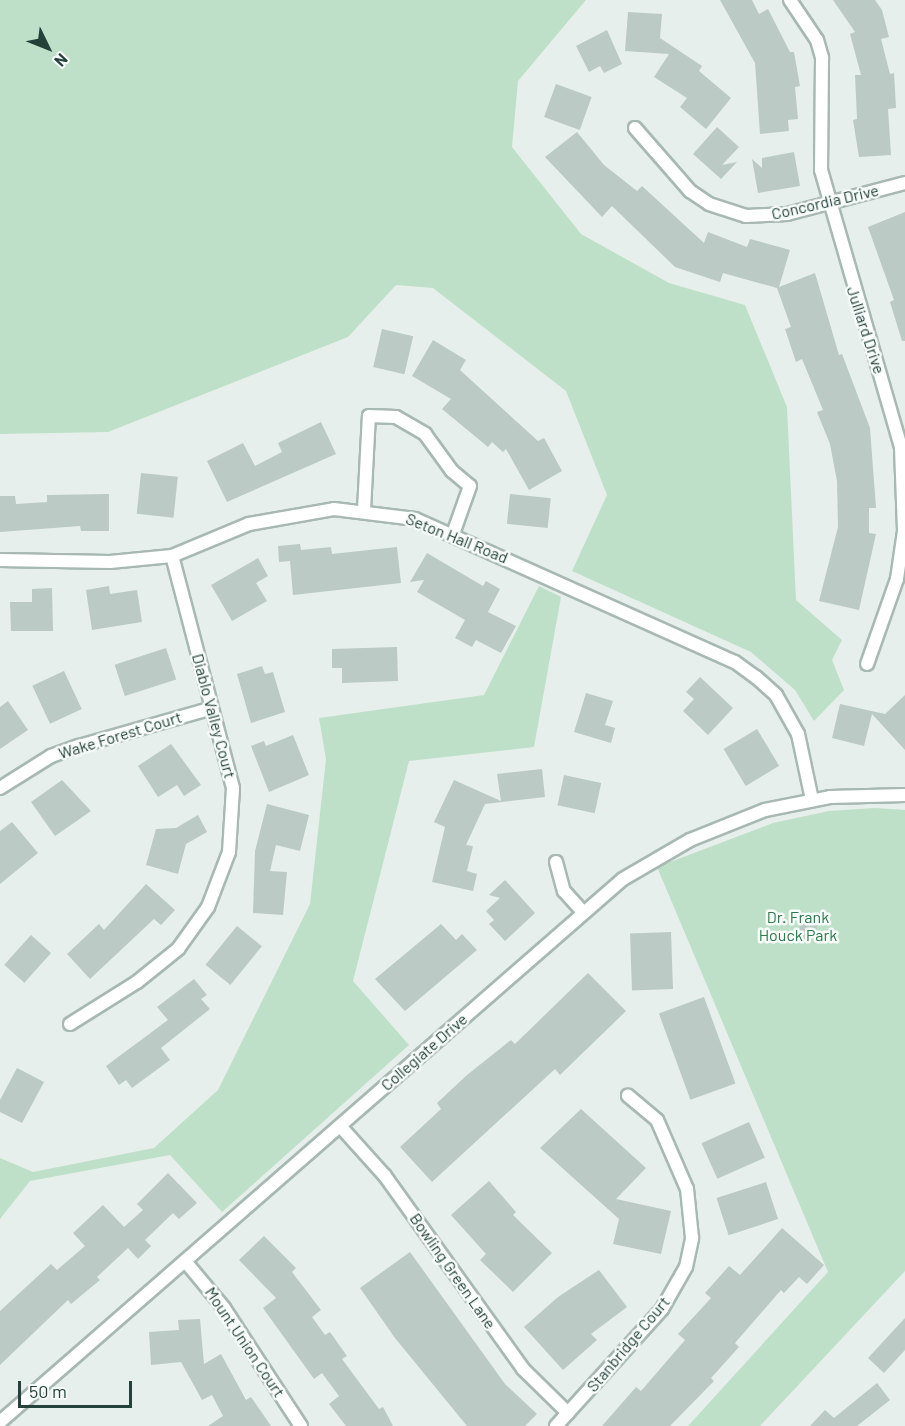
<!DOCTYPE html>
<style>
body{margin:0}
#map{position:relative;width:905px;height:1426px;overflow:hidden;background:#e6efeb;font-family:Barlow,sans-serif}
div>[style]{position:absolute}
.green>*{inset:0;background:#bfe0c8}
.building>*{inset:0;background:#bbcac4;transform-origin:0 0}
.roads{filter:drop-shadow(2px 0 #a8b8b2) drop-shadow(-2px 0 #a8b8b2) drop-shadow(0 2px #a8b8b2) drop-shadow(0 -2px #a8b8b2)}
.street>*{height:12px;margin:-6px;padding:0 6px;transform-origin:6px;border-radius:6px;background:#fff}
span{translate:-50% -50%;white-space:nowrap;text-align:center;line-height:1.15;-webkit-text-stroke:5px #f7fbf9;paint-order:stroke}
.street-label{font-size:16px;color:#24423a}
.park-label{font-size:16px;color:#2d7a4b}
.north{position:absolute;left:18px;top:18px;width:60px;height:60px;-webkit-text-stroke:4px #f7fbf9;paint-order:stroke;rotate:133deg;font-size:16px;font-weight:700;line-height:24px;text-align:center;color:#24423a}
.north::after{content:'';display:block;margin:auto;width:21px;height:27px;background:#24423a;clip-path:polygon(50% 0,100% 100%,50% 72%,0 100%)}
.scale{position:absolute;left:18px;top:1381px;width:114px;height:27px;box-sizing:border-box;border:3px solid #24423a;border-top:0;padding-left:8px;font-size:18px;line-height:21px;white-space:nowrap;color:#24423a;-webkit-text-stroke:4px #f7fbf9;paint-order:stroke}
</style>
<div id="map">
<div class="green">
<div style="clip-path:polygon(0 0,586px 0,518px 81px,512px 147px,581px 234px,669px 283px,745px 305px,787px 407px,796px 600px,842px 640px,832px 660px,844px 690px,814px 721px,795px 690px,751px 652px,572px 571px,607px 495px,566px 391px,433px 288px,396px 285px,348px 337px,108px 432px,0 434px)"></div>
<div style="clip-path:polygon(539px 586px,561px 597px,534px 747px,409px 761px,353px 981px,409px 1045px,222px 1212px,170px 1155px,30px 1181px,0 1219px,0 1158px,33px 1172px,154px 1148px,218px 1090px,310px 904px,326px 759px,319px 718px,484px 695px)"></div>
<div style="clip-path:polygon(875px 808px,905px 810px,905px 1271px,760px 1426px,688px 1426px,828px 1272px,657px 867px,773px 823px,829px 811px)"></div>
</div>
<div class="building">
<div style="clip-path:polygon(720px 0,752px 0,759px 14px,768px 9px,790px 52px,794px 52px,800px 86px,795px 87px,798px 119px,788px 120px,789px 131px,760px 134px,755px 63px)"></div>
<div style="clip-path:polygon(833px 0,875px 0,882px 10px,889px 37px,881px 39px,890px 74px,894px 73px,896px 108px,888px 109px,891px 155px,859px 157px,853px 120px,857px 119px,855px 75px,861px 75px,850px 34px,855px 32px)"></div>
<div style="clip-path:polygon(628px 12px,662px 14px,660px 38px,702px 66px,699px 71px,731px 98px,706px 129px,680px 107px,687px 98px,654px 77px,669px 54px,625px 51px)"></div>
<div style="clip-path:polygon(607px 30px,622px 64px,604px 73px,600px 66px,589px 72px,576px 46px)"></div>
<div style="left:556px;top:84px;width:38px;height:35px;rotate:20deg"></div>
<div style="clip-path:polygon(717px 127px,739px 147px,722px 165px,737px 162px,721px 179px,693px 154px)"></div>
<div style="clip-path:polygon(577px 132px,604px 165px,637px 191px,642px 186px,704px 243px,708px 232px,747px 247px,750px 239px,790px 250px,779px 287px,815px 273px,839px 355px,842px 354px,870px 428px,876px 508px,869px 508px,869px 533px,876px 534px,859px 610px,819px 601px,838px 527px,837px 481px,830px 444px,817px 412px,823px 410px,802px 359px,796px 362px,785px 329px,791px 327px,777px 288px,723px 273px,720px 282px,675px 267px,612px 206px,602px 217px,545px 157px)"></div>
<div style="clip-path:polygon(794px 152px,800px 186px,758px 193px,752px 159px,762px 168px,762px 158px)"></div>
<div style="clip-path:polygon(905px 212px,905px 341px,902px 341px,890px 302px,894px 300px,868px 227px)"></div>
<div style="left:382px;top:329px;width:32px;height:39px;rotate:13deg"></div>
<div style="clip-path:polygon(433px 340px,466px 360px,460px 370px,538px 441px,544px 438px,562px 471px,529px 490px,506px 449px,503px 452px,492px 442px,488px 447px,442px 409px,451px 399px,412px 376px)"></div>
<div style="clip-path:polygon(321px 422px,336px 454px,227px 502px,207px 461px,243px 443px,255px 466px,282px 452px,278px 443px)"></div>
<div style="left:141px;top:473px;width:37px;height:41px;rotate:6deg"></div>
<div style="clip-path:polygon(109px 494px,109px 531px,81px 531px,80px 526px,0 532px,0 496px,15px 496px,16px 504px,47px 502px,47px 495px)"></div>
<div style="left:510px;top:494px;width:41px;height:30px;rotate:6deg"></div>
<div style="clip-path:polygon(300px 544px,301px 550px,331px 547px,332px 554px,397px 547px,401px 583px,293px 595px,290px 561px,279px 562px,278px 546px)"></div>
<div style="clip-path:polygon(427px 553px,483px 586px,486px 581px,500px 589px,488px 612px,516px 626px,501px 653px,476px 640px,472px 647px,455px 638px,465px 620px,417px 592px,424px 580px,410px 582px)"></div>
<div style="clip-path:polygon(258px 558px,268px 576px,256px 583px,267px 601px,232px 621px,211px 585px)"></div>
<div style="clip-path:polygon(109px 586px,110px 594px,137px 590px,142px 622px,92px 630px,86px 590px)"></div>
<div style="clip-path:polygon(52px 588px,53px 631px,11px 631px,10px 602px,32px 602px,32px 589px)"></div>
<div style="clip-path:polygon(397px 647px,398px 681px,342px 683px,342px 668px,332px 668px,332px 649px)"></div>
<div style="left:166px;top:648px;width:33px;height:54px;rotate:72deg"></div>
<div style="clip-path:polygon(262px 666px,265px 674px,273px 672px,285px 712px,251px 723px,237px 674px)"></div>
<div style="left:64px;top:671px;width:42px;height:35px;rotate:65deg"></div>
<div style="clip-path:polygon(700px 677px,733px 708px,708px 735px,683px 711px,694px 699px,686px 692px)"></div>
<div style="clip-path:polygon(586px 693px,613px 701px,605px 725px,615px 728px,611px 743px,574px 732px)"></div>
<div style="clip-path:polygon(905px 695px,905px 750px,872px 714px,864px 746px,832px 738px,840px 704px,885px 714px)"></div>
<div style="clip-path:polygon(8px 701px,28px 730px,0 749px,0 707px)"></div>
<div style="left:757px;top:729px;width:43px;height:39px;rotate:59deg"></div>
<div style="clip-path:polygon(293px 735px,309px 775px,269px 792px,251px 746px,264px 741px,266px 746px)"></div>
<div style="clip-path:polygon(171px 744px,201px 785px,184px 796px,177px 785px,158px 797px,138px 766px)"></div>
<div style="clip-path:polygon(542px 769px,545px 797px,485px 804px,466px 845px,473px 846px,467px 871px,477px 874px,473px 891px,432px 882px,445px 827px,434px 822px,454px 780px,501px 801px,497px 774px)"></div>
<div style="left:564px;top:775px;width:38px;height:31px;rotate:12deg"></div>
<div style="clip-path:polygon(62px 780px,91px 811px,55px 836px,31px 802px)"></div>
<div style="clip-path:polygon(267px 804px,309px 815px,300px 851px,276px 845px,270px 871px,287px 872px,283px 915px,253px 913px,255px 851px)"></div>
<div style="clip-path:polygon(198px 815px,207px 832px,186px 844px,178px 874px,146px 865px,156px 829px,176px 828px)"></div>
<div style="clip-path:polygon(12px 822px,38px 853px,0 884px,0 831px)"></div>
<div style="clip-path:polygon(505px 880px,535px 913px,505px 941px,489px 924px,494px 920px,486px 911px,500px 898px,489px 895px)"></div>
<div style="clip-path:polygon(146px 884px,175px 910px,161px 925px,154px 919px,90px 979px,67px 954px,99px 924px,104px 930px)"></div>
<div style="left:816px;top:922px;width:16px;height:17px;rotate:83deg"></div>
<div style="clip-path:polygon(441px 924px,456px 940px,462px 934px,477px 950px,405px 1011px,375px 979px)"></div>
<div style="left:237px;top:926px;width:32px;height:50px;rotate:39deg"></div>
<div style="left:671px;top:932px;width:57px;height:41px;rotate:88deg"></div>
<div style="left:31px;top:935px;width:27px;height:40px;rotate:42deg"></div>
<div style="clip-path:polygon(588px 973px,626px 1011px,560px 1075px,555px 1069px,432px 1182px,400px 1147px,441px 1109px,437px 1103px,467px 1075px,511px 1040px,515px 1044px)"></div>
<div style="clip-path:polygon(194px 979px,207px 995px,201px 999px,210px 1009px,161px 1048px,170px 1060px,132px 1088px,126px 1080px,119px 1085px,106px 1066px,168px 1020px,157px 1007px)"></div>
<div style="left:704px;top:997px;width:92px;height:48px;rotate:70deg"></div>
<div style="clip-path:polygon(17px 1068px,44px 1082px,22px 1123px,0 1112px,0 1100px)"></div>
<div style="clip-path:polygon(581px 1109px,646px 1168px,616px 1199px,671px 1211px,661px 1254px,613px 1244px,619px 1219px,540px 1148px)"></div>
<div style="left:749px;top:1122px;width:39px;height:52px;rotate:66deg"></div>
<div style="clip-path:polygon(168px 1173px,197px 1203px,179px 1219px,173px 1213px,145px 1240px,151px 1246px,138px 1259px,128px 1248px,97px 1277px,100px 1280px,71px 1304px,68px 1300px,0 1365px,0 1311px,51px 1264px,57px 1270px,85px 1246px,73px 1233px,103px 1205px,124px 1227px,143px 1210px,137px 1204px)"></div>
<div style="clip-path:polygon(489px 1181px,516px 1212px,513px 1215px,552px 1253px,513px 1292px,480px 1260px,486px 1254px,451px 1215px)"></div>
<div style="left:766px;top:1182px;width:39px;height:52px;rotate:72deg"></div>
<div style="clip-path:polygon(782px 1228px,824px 1265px,807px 1284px,799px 1277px,784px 1293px,781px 1290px,735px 1343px,739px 1347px,711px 1378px,714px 1381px,670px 1426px,602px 1426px,636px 1387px,641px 1391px,685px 1340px,678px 1334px,711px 1298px,705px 1293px,729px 1266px,740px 1275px)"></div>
<div style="clip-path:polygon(264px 1236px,296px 1268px,292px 1272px,321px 1310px,312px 1317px,325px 1335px,330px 1332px,347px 1356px,342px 1359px,379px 1409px,383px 1407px,393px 1426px,346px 1426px,329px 1404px,339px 1396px,322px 1373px,314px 1379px,263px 1308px,276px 1298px,239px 1260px)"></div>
<div style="clip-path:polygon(410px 1252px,505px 1384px,537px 1414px,525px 1426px,467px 1426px,395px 1338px,360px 1288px)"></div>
<div style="clip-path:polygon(599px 1270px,627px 1307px,591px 1334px,597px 1340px,563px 1370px,524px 1327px,558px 1297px)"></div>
<div style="clip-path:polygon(905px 1318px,905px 1350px,884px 1373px,868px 1358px)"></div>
<div style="clip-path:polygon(200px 1319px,204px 1364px,221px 1354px,246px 1400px,251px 1397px,271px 1426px,208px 1426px,223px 1416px,212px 1395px,202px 1400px,181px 1362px,151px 1365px,149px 1332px,179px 1330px,178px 1320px)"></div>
<div style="clip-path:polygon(877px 1383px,890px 1400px,857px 1426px,810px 1426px,825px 1410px,834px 1418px)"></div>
</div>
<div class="roads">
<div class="street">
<div style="left:790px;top:0;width:48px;rotate:56deg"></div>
<div style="left:817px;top:40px;width:19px;rotate:74deg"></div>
<div style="left:822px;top:58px;width:112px;rotate:90.5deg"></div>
<div style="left:821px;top:170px;width:289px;rotate:73.9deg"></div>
<div style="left:901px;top:448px;width:83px;rotate:87.9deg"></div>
<div style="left:904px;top:531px;width:49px;rotate:98.3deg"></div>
<div style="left:897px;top:579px;width:90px;rotate:109.4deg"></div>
<div style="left:635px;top:128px;width:84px;rotate:48.9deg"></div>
<div style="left:690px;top:191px;width:23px;rotate:34deg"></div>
<div style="left:709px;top:204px;width:39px;rotate:18deg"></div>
<div style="left:746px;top:216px;width:41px;rotate:-2.8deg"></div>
<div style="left:787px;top:214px;width:122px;rotate:-14.7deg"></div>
<div style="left:364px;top:510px;width:94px;rotate:-87deg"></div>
<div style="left:369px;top:416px;width:27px;rotate:2deg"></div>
<div style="left:396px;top:417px;width:34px;rotate:30deg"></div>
<div style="left:425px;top:434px;width:46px;rotate:53.9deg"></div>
<div style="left:452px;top:471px;width:23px;rotate:40deg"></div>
<div style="left:470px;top:486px;width:51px;rotate:109.5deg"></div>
<div style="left:0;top:560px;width:110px;rotate:1deg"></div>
<div style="left:110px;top:562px;width:62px;rotate:-5.5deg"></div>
<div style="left:172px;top:556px;width:83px;rotate:-22.6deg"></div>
<div style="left:249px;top:524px;width:86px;rotate:-10deg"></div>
<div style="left:334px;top:509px;width:82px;rotate:7deg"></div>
<div style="left:415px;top:519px;width:350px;rotate:24.1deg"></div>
<div style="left:735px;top:662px;width:26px;rotate:36deg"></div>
<div style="left:756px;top:677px;width:27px;rotate:42deg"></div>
<div style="left:776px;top:695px;width:45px;rotate:60.6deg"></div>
<div style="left:798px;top:734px;width:67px;rotate:78deg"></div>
<div style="left:0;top:788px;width:60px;rotate:-32.1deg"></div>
<div style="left:51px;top:756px;width:30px;rotate:-20deg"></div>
<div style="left:79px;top:746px;width:138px;rotate:-15.9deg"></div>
<div style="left:556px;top:862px;width:30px;rotate:75deg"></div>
<div style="left:564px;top:891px;width:28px;rotate:48deg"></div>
<div style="left:70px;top:1024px;width:79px;rotate:-32.1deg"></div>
<div style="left:137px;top:982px;width:53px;rotate:-38.8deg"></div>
<div style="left:178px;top:949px;width:52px;rotate:-54.5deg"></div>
<div style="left:208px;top:907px;width:59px;rotate:-69.1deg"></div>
<div style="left:229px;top:852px;width:64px;rotate:-86.4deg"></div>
<div style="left:233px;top:788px;width:240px;rotate:-104.7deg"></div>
<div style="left:340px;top:1126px;width:67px;rotate:48deg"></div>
<div style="left:385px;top:1176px;width:237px;rotate:54.4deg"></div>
<div style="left:523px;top:1369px;width:63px;rotate:44.4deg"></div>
<div style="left:185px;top:1261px;width:61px;rotate:50.3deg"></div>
<div style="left:224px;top:1308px;width:141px;rotate:56.9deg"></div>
<div style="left:0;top:1422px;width:826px;rotate:-41.08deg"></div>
<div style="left:623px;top:879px;width:78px;rotate:-30.2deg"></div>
<div style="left:690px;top:840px;width:81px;rotate:-21.8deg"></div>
<div style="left:765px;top:810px;width:66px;rotate:-11.3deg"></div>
<div style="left:830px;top:797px;width:75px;rotate:-1.5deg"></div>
<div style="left:556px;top:1426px;width:158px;rotate:-47.8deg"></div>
<div style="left:662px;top:1309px;width:48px;rotate:-60.3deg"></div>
<div style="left:686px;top:1267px;width:30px;rotate:-78deg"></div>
<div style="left:692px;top:1238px;width:49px;rotate:-95.8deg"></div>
<div style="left:687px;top:1189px;width:75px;rotate:-113.5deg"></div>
<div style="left:657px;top:1120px;width:38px;rotate:-140deg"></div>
</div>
</div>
<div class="street-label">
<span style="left:825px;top:202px;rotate:-13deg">Concordia Drive</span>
<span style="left:866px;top:330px;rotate:72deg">Julliard Drive</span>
<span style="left:457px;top:538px;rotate:22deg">Seton Hall Road</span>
<span style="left:214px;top:716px;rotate:75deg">Diablo Valley Court</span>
<span style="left:120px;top:735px;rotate:-17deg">Wake Forest Court</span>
<span style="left:424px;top:1052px;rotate:-41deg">Collegiate Drive</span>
<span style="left:453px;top:1271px;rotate:55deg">Bowling Green Lane</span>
<span style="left:245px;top:1342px;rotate:56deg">Mount Union Court</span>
<span style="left:628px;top:1344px;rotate:-50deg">Stanbridge Court</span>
</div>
<div class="park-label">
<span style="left:798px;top:926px">Dr. Frank<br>Houck Park</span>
</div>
<div class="north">N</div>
<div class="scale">50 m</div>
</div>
